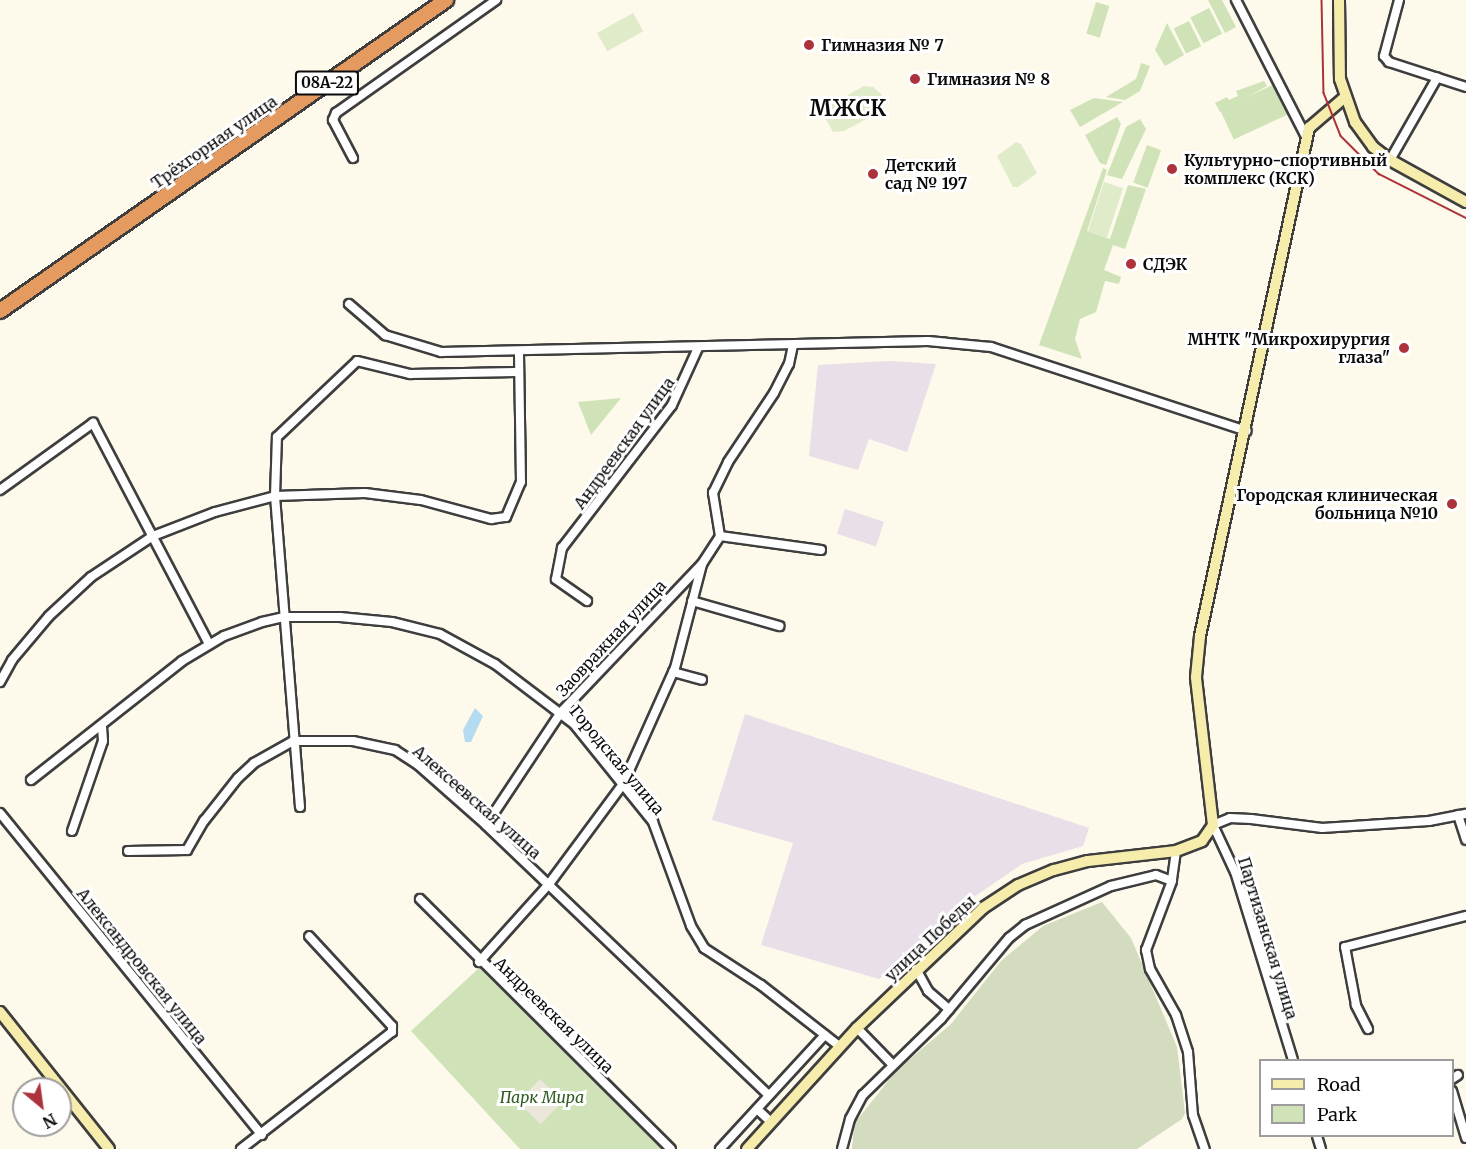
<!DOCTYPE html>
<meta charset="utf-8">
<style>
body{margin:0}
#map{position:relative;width:1466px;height:1149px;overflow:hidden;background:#fdf9eb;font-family:Merriweather,serif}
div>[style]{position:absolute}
.industrial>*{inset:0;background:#e8dfe9;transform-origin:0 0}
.green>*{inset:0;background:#d0e3b8;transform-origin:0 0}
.cemetery>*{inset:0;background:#d3dcbf}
.pitch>*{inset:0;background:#e0ebc9;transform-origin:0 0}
.plaza>*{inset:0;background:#ebe7db;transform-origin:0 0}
.water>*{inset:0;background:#b4dbef}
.roads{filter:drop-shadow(2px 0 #3e3e3e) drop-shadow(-2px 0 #3e3e3e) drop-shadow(0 2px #3e3e3e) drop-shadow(0 -2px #3e3e3e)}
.street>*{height:8px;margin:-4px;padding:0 4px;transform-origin:4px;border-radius:4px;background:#fff}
.secondary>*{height:10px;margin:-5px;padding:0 5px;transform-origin:5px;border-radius:5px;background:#f6ecac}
.highway>*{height:14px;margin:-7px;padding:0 7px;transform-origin:7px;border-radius:7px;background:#e59a60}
.tram>*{height:1.5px;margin:-0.75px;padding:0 0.75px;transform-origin:0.75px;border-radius:0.75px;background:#ac323b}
.dots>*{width:16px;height:16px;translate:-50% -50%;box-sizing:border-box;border:3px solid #fff;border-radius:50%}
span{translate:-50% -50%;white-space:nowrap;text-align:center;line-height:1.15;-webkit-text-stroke:6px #fff;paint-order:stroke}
.shield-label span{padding:2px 4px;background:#fff;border:2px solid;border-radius:4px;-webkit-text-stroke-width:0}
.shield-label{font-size:15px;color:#0b0b0b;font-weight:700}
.poi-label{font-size:16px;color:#0b0b0b;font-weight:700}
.left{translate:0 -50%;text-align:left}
.right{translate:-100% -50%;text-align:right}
.street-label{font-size:16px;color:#0b0b0b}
.park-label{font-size:16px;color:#305b23;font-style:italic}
.district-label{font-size:22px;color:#0b0b0b;font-weight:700}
.legend{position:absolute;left:1259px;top:1059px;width:195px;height:78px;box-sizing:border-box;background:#fff;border:2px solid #9d9d9d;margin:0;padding:8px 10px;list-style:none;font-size:18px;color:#0b0b0b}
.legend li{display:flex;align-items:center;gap:12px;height:30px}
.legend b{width:30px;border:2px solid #9d9d9d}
.north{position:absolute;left:12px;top:1077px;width:60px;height:60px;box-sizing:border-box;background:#fff;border:2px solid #9d9d9d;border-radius:50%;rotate:151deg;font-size:16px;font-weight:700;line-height:24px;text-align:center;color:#0b0b0b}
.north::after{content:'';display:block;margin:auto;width:21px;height:27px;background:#ac323b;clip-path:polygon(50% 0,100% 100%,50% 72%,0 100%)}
</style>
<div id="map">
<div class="industrial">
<div style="clip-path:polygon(889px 361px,936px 364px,907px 452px,869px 439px,858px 470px,809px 456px,818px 365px)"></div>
<div style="left:845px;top:509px;width:41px;height:26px;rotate:18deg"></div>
<div style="clip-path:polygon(745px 714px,1089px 828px,1083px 846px,1022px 864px,974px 897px,879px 979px,761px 945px,793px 843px,712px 820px)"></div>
</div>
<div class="green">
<div style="clip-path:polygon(1208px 0,1222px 0,1236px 27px,1225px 33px)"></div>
<div style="left:1096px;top:2px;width:14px;height:33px;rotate:17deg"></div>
<div style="left:1209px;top:8px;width:29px;height:21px;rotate:63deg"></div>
<div style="left:1189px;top:21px;width:28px;height:17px;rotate:64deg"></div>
<div style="clip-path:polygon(1167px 23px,1184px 55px,1165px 66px,1155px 50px)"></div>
<div style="clip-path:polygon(1141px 63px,1150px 66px,1140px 91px,1125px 100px,1106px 97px,1136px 79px)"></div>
<div style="clip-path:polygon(1264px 81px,1267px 86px,1220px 112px,1215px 103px,1227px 97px,1229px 100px,1238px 96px,1236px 91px)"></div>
<div style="left:1277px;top:83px;width:33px;height:63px;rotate:65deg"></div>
<div style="clip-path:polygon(1094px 98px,1123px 102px,1080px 127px,1070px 110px)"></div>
<div style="clip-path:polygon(1117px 117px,1121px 124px,1106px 165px,1100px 163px,1085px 135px)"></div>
<div style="clip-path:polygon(1140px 119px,1146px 129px,1122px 179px,1107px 175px,1126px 127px)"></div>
<div style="left:1147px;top:145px;width:15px;height:40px;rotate:20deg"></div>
<div style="clip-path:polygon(1103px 168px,1107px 170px,1087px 231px,1110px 239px,1128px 185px,1146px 189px,1125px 249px,1113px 245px,1104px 270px,1121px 277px,1119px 284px,1105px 281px,1096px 312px,1080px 319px,1075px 339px,1082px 359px,1039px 345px)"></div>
<div style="clip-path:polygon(621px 398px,591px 435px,578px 402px)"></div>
<div style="clip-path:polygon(480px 967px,668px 1149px,520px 1149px,411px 1031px)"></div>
</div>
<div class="cemetery">
<div style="clip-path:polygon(1102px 902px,1131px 938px,1177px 1047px,1185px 1113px,1182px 1119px,1137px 1149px,852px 1149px,854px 1124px,896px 1071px,951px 1024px,1001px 961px,1043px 926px)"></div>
</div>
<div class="pitch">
<div style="left:633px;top:13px;width:21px;height:41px;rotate:61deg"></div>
<div style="clip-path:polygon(864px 86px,873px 87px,881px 94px,883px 103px,879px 112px,844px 131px,833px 132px,823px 114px,829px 106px)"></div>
<div style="clip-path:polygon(1016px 142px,1021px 144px,1037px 173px,1018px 187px,1013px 187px,997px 156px)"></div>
<div style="left:1104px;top:182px;width:20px;height:52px;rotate:18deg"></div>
</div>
<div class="plaza">
<div style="left:540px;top:1079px;width:32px;height:32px;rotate:44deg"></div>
</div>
<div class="water">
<div style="clip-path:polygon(475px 708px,483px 716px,471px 742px,465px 742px,463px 730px)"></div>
</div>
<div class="roads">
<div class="street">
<div style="left:1236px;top:0;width:156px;rotate:62.9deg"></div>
<div style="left:1399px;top:0;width:58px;rotate:105deg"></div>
<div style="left:1384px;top:56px;width:8px;rotate:50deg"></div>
<div style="left:1389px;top:62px;width:81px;rotate:18deg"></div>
<div style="left:353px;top:158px;width:43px;rotate:-117.8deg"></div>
<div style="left:333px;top:120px;width:8px;rotate:-67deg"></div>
<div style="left:336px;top:113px;width:196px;rotate:-35.2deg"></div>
<div style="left:1390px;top:160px;width:95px;rotate:-60.2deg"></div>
<div style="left:349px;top:304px;width:48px;rotate:40.7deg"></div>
<div style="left:385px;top:335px;width:59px;rotate:16.9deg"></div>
<div style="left:441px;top:352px;width:487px;rotate:-1.3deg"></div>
<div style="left:928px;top:341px;width:63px;rotate:5.4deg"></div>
<div style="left:991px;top:347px;width:269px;rotate:18.2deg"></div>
<div style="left:0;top:490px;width:115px;rotate:-35.8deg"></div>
<div style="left:93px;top:423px;width:250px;rotate:62.3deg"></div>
<div style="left:720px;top:536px;width:102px;rotate:7.9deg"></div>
<div style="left:587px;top:601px;width:38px;rotate:-145deg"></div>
<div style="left:556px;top:579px;width:32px;rotate:-79deg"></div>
<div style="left:562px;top:548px;width:180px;rotate:-52.4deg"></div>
<div style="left:672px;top:405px;width:63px;rotate:-65.5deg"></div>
<div style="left:692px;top:601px;width:91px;rotate:16deg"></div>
<div style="left:673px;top:672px;width:30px;rotate:15deg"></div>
<div style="left:0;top:682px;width:25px;rotate:-61deg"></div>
<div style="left:12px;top:660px;width:57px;rotate:-49.9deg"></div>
<div style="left:49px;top:616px;width:57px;rotate:-42.9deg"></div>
<div style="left:91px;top:577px;width:74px;rotate:-33.5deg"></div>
<div style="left:153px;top:536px;width:66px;rotate:-21.2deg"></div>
<div style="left:215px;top:512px;width:62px;rotate:-14.9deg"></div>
<div style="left:275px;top:496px;width:90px;rotate:-1.9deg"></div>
<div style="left:365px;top:493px;width:56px;rotate:7.1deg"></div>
<div style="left:421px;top:500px;width:73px;rotate:15.2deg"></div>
<div style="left:491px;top:519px;width:15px;rotate:-8deg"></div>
<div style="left:506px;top:517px;width:38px;rotate:-67deg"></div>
<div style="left:521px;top:482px;width:131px;rotate:-90.9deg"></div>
<div style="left:31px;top:780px;width:192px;rotate:-38.2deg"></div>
<div style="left:182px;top:661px;width:49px;rotate:-30.8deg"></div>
<div style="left:224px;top:636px;width:40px;rotate:-20.2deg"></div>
<div style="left:262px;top:622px;width:23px;rotate:-13deg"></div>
<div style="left:284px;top:617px;width:56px"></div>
<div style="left:340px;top:617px;width:52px;rotate:5.5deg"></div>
<div style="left:392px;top:622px;width:49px;rotate:14deg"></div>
<div style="left:440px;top:634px;width:63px;rotate:28.6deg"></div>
<div style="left:495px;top:664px;width:99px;rotate:37.2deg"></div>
<div style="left:574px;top:724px;width:126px;rotate:51.1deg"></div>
<div style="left:653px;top:822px;width:111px;rotate:69.9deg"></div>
<div style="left:691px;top:926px;width:26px;rotate:59deg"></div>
<div style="left:704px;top:948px;width:68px;rotate:33deg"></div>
<div style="left:761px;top:985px;width:99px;rotate:38deg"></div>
<div style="left:300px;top:807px;width:312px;rotate:-94.6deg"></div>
<div style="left:275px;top:496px;width:59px;rotate:-88.1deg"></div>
<div style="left:277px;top:437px;width:110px;rotate:-43.5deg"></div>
<div style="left:357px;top:361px;width:55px;rotate:13.8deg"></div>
<div style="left:410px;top:374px;width:106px;rotate:-1.1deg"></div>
<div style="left:0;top:813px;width:415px;rotate:50.9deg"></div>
<div style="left:1458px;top:815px;width:26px;rotate:72deg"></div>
<div style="left:486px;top:825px;width:136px;rotate:-56.4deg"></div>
<div style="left:561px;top:712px;width:204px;rotate:-46.4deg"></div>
<div style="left:72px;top:831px;width:95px;rotate:-71deg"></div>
<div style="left:103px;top:741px;width:15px;rotate:-94deg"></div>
<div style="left:128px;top:851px;width:59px;rotate:-1deg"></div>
<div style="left:187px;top:850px;width:34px;rotate:-60deg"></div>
<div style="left:204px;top:821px;width:55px;rotate:-51.7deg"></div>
<div style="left:238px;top:778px;width:22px;rotate:-43deg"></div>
<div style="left:254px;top:763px;width:45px;rotate:-29.4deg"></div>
<div style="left:293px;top:741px;width:60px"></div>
<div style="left:353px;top:741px;width:43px;rotate:12.1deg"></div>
<div style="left:395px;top:750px;width:27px;rotate:33deg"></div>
<div style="left:418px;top:765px;width:91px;rotate:41.4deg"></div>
<div style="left:486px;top:825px;width:391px;rotate:43.7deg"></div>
<div style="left:1176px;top:851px;width:30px;rotate:98deg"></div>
<div style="left:1172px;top:881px;width:74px;rotate:110.6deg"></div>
<div style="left:1146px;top:950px;width:19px;rotate:78deg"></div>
<div style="left:1150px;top:969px;width:53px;rotate:60.5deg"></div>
<div style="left:1176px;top:1015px;width:39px;rotate:72deg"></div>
<div style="left:1188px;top:1052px;width:63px;rotate:85.5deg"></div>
<div style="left:1193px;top:1115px;width:36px;rotate:71deg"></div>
<div style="left:420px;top:899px;width:354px;rotate:44.9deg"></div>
<div style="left:479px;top:962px;width:105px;rotate:-48.1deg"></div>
<div style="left:549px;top:884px;width:124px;rotate:-53.5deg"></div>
<div style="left:623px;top:784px;width:127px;rotate:-65.9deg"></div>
<div style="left:675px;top:668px;width:107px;rotate:-75.4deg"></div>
<div style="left:702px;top:564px;width:33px;rotate:-57deg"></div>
<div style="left:720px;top:536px;width:44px;rotate:-99.2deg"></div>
<div style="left:713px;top:493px;width:34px;rotate:-64deg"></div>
<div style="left:728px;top:462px;width:83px;rotate:-56.3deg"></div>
<div style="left:774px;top:393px;width:33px;rotate:-63deg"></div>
<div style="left:789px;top:364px;width:19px;rotate:-78deg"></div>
<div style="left:916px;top:969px;width:25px;rotate:61deg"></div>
<div style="left:928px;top:991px;width:28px;rotate:41deg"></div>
<div style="left:857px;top:1028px;width:49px;rotate:45.8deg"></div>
<div style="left:1368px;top:1029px;width:27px;rotate:-117deg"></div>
<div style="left:1356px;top:1005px;width:59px;rotate:-100.7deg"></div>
<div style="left:1345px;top:947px;width:125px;rotate:-14.4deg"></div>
<div style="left:1293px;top:1060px;width:197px;rotate:-107.1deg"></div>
<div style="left:1235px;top:872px;width:52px;rotate:-115.1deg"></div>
<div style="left:1213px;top:825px;width:18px;rotate:-22deg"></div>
<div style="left:1230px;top:818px;width:21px;rotate:3deg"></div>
<div style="left:1251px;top:819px;width:72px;rotate:7.2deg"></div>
<div style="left:1322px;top:828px;width:107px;rotate:-3.7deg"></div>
<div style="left:1429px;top:821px;width:38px;rotate:-11deg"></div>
<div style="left:1452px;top:1079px;width:7px;rotate:-34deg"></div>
<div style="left:1452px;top:1091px;width:49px;rotate:73.4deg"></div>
<div style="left:757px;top:1109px;width:19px;rotate:43deg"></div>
<div style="left:1317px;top:1136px;width:14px;rotate:73deg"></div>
<div style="left:241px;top:1149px;width:191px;rotate:-37.8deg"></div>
<div style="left:392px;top:1032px;width:6px;rotate:-90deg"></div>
<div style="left:392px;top:1026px;width:122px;rotate:-132.7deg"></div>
<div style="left:720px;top:1149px;width:155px;rotate:-47.4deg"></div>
<div style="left:842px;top:1149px;width:31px;rotate:-75deg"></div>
<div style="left:850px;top:1119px;width:27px;rotate:-62deg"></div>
<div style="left:863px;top:1095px;width:109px;rotate:-44.3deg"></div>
<div style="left:941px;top:1019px;width:106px;rotate:-50deg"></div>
<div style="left:1009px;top:938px;width:21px;rotate:-39deg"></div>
<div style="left:1025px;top:925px;width:94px;rotate:-24.4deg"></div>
<div style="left:1111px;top:886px;width:46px;rotate:-13.7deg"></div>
<div style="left:1156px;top:875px;width:17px;rotate:21deg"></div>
</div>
<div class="secondary">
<div style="left:1339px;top:0;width:79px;rotate:89.3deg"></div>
<div style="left:1340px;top:79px;width:46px;rotate:70.8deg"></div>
<div style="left:1355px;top:122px;width:31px;rotate:54deg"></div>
<div style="left:1373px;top:147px;width:21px;rotate:37deg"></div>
<div style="left:1390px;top:160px;width:87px;rotate:28.9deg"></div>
<div style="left:0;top:1012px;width:175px;rotate:51.5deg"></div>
<div style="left:747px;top:1149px;width:164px;rotate:-47.7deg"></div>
<div style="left:857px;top:1028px;width:174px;rotate:-43.6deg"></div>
<div style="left:983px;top:908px;width:42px;rotate:-33.3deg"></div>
<div style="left:1018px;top:885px;width:39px;rotate:-23deg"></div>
<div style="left:1054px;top:870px;width:35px;rotate:-15deg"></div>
<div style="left:1088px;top:861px;width:89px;rotate:-6.5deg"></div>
<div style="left:1176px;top:851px;width:28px;rotate:-21deg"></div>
<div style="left:1202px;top:841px;width:19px;rotate:-55deg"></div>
<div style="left:1213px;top:825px;width:149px;rotate:-96.6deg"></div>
<div style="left:1196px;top:677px;width:41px;rotate:-84.4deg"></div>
<div style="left:1200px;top:636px;width:520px;rotate:-77.89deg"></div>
<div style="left:1309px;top:128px;width:46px;rotate:-40.6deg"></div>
</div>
<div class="highway">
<div style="left:0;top:311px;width:544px;rotate:-34.89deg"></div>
</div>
</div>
<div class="tram">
<div style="left:1322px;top:0;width:93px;rotate:88.8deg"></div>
<div style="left:1324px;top:93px;width:46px;rotate:68.4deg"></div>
<div style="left:1341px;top:136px;width:54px;rotate:45deg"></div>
<div style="left:1379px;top:174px;width:97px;rotate:26.8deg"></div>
</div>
<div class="dots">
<div style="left:809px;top:45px;background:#ac323b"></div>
<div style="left:915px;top:79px;background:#ac323b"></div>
<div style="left:1172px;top:169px;background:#ac323b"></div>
<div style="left:873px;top:174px;background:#ac323b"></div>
<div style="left:1131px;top:264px;background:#ac323b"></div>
<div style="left:1404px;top:348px;background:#ac323b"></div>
<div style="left:1452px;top:504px;background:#ac323b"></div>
</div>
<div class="shield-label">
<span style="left:327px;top:83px">08А-22</span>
</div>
<div class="poi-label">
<span class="left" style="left:821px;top:45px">Гимназия № 7</span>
<span class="left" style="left:927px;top:79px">Гимназия № 8</span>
<span class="left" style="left:1184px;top:169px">Культурно-спортивный<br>комплекс (КСК)</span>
<span class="left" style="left:885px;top:174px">Детский<br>сад № 197</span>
<span class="left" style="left:1143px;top:264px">СДЭК</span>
<span class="right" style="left:1390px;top:348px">МНТК "Микрохирургия<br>глаза"</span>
<span class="right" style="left:1438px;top:504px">Городская клиническая<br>больница №10</span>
</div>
<div class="street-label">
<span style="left:214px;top:142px;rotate:-35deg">Трёхгорная улица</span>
<span style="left:624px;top:443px;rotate:-54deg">Андреевская улица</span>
<span style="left:611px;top:638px;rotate:-47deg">Заовражная улица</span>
<span style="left:617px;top:760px;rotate:50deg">Городская улица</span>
<span style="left:477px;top:802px;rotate:41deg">Алексеевская улица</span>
<span style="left:930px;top:938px;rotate:-43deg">улица Победы</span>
<span style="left:1268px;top:938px;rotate:73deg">Партизанская улица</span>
<span style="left:142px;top:966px;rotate:51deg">Александровская улица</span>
<span style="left:554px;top:1015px;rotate:44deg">Андреевская улица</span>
</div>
<div class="park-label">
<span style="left:542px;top:1097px">Парк Мира</span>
</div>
<div class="district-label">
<span style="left:848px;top:109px">МЖСК</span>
</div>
<ul class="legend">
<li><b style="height:8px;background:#f6ecac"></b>Road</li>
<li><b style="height:16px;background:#d0e3b8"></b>Park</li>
</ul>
<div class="north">N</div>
</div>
